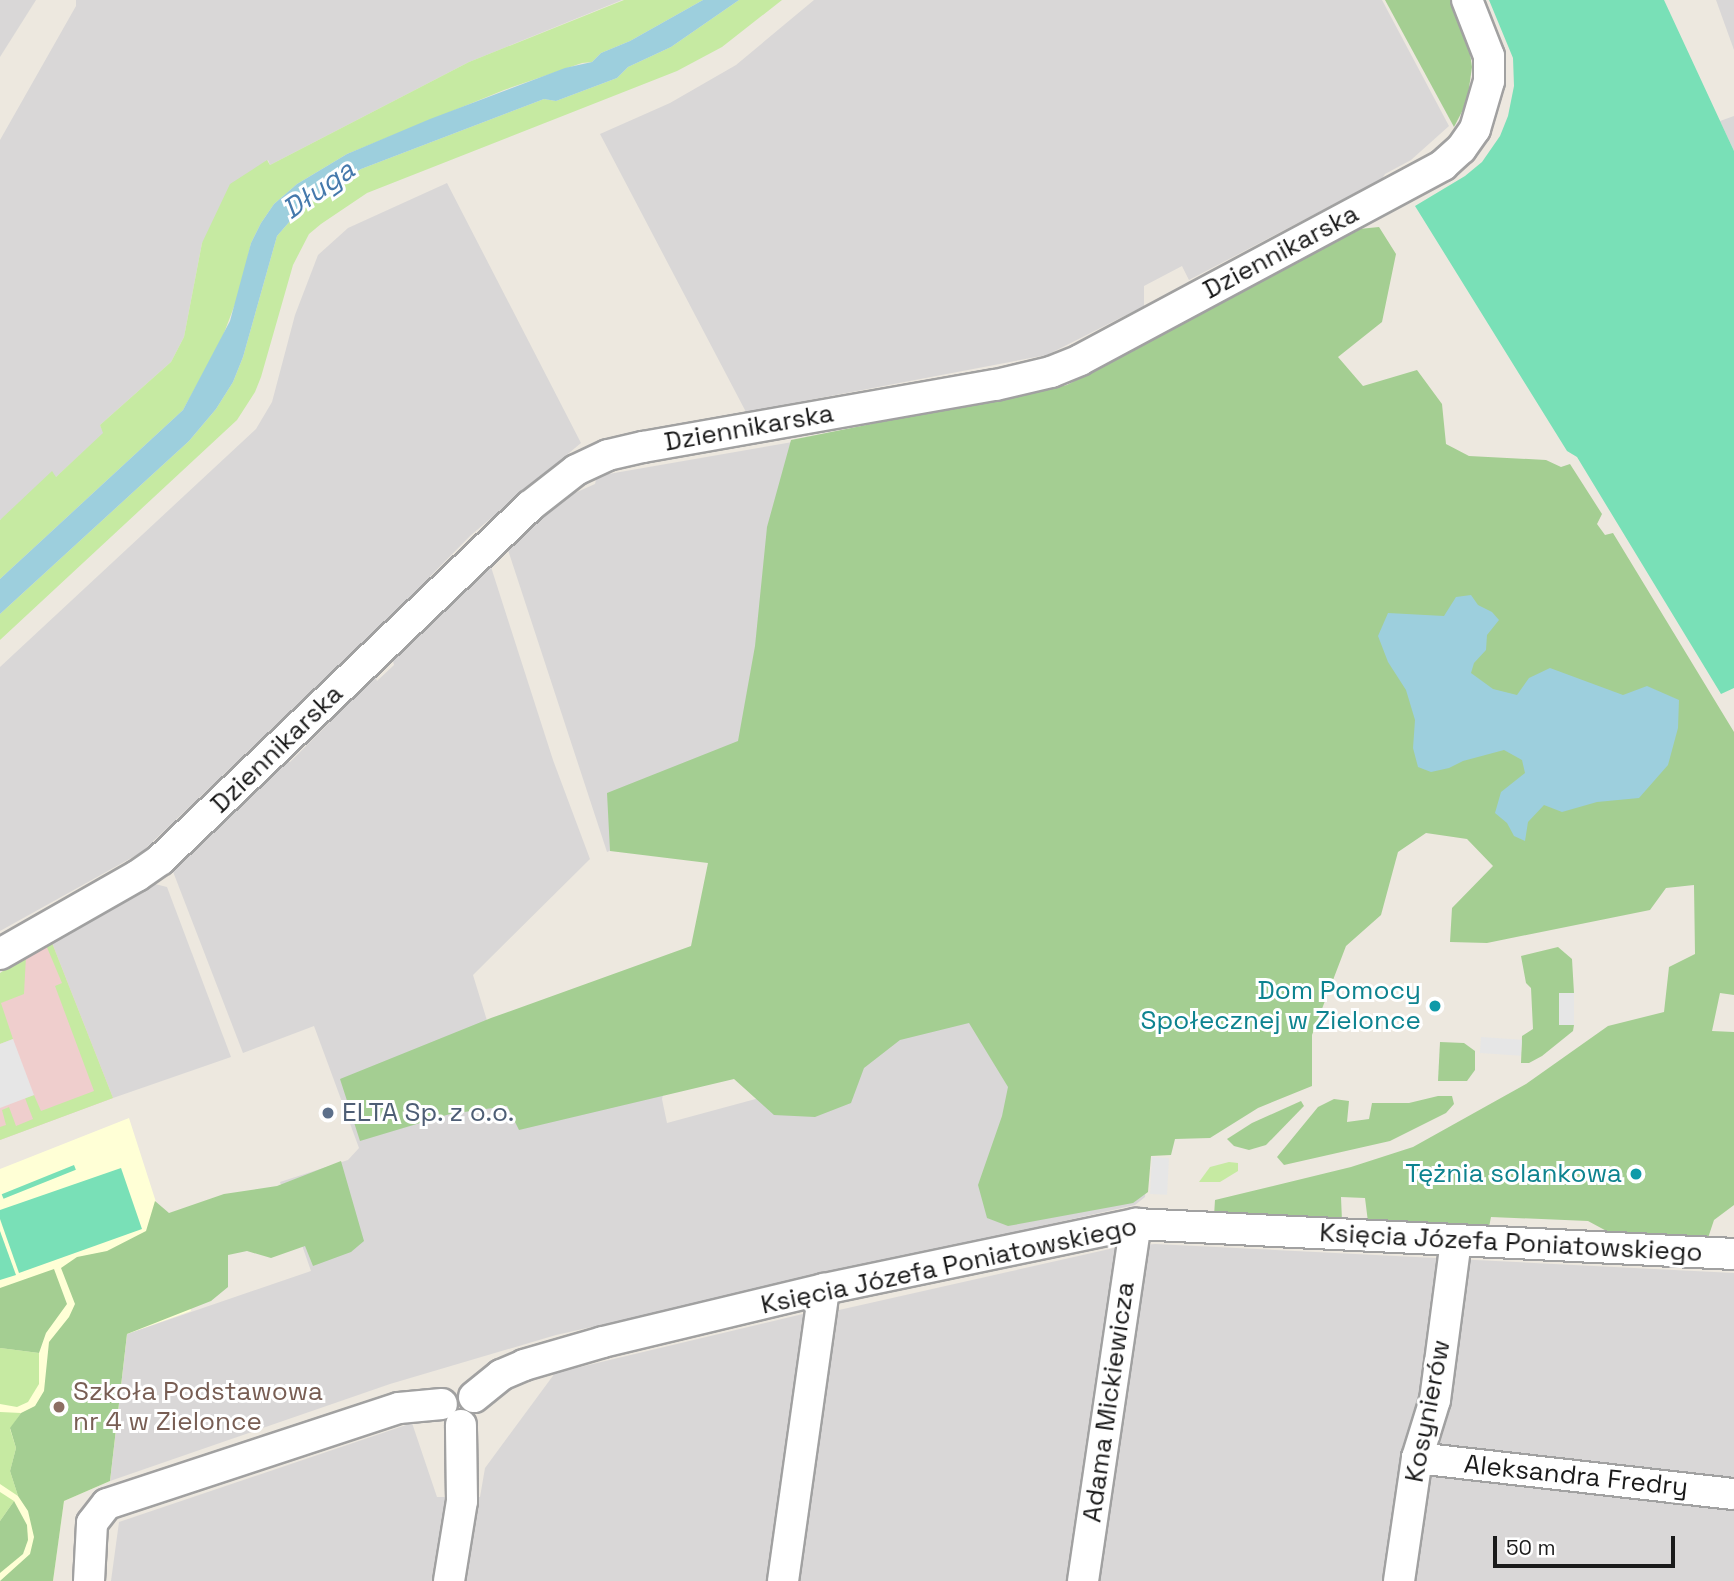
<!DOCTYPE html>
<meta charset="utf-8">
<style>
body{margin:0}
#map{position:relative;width:1734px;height:1581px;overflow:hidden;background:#ede8df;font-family:"Space Grotesk",sans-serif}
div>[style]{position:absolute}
.residential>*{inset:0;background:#d9d7d7}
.commercial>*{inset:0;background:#efcecd}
.education>*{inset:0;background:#ffffd6}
.grass>*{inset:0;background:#c6eaa2}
.forest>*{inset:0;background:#a4ce92}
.pitch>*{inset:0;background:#79e0b7;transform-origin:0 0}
.parking>*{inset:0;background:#e6e6e6;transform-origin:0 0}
.water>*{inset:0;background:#9dcfdd}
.roads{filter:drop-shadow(2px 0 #a1a1a1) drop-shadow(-2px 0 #a1a1a1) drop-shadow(0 2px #a1a1a1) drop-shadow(0 -2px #a1a1a1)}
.minor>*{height:30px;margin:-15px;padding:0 15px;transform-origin:15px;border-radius:15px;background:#fff}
.dots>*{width:19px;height:19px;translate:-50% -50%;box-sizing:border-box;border:4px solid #fff;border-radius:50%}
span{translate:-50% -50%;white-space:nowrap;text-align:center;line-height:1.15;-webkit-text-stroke:6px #fff;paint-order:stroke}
.street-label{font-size:26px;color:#1a1a1a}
.culture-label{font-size:26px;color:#0d838f}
.right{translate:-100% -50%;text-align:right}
.service-label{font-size:26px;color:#4e5e75}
.left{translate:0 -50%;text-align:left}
.education-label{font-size:26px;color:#785e54}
.water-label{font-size:28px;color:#4579ac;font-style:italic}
.scale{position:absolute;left:1493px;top:1536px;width:182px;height:32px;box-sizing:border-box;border:4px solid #1a1a1a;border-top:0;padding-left:9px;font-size:21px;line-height:24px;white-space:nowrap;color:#1a1a1a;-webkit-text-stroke:5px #fff;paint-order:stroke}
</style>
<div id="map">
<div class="residential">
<div style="clip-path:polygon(0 0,36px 0,0 57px)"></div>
<div style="clip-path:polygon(76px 0,622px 0,469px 62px,270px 165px,268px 160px,202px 243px,184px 337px,171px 362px,100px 425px,104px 433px,6px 523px,3px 518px,0 520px,0 140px,76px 6px)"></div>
<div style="clip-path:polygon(814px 0,1382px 0,1449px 126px,1411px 160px,1385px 174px,1382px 179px,1189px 280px,1182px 266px,1144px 286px,1144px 306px,1047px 355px,746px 412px,600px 134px,670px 103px,736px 65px)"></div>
<div style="clip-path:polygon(1716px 0,1734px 0,1734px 50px)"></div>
<div style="clip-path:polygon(1734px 116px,1734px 151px,1720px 121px)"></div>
<div style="clip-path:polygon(447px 183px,581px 443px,471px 535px,398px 609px,142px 852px,0 931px,0 667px,256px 429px,272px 402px,295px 315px,318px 255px,348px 228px)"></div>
<div style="clip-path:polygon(816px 438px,747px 734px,701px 816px,607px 852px,508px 550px,559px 500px,595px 484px,597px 476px)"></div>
<div style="clip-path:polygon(491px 567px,553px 760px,590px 859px,473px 975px,517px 1118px,670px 1068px,662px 1099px,667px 1123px,862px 1070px,833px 974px,1163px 1031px,1145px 1197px,1135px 1205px,556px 1335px,390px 1384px,110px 1481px,127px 1334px,311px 1271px,280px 1182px,348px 1160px,359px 1148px,314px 1026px,243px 1053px,172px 869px,285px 761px,290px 762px,375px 677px,377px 681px,394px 665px,393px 661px)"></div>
<div style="clip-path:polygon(155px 884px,167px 887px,231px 1057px,113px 1098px,52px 943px)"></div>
<div style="clip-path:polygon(1155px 1244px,1734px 1273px,1734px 1581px,111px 1581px,119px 1522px,412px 1423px,437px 1497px,480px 1497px,485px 1468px,555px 1373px,807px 1313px,839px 1310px,1114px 1248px)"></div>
</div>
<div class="commercial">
<div style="clip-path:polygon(52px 943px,113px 1098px,0 1140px,0 974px,18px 960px)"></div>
</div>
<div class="education">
<div style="clip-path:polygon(129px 1118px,191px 1311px,127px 1334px,110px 1481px,64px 1501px,53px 1581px,0 1581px,0 1169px)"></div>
</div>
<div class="grass">
<div style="clip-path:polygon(624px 0,703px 0,630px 41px,601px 53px,592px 62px,582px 63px,504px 90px,347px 154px,297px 184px,274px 204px,261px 223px,251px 243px,240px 291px,221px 341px,183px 410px,0 579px,0 520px,52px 471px,56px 477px,103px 433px,100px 425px,171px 362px,184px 337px,202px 243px,230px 184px,267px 160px,270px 165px,469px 62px)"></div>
<div style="clip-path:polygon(739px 0,782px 0,722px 47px,677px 71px,367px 193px,321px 224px,309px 234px,293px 265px,261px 377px,255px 392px,237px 420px,0 640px,0 614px,189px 441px,216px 409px,233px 382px,243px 357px,277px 236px,304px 205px,361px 169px,544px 99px,556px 101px,617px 78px,628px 67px,671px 47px)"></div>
<div style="clip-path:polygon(52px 943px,113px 1098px,0 1140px,0 1127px,6px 1125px,2px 1110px,9px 1107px,16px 1126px,33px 1119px,25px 1098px,34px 1095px,41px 1111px,94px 1091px,55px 986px,62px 983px,46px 945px)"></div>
<div style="clip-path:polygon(26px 956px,24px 994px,1px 1003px,13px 1039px,0 1044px,0 973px)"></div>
<div style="clip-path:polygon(1229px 1162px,1238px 1163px,1238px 1171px,1220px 1182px,1199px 1182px,1210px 1167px)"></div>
<div style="clip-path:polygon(0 1348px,39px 1353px,39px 1384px,28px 1402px,17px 1407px,0 1404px)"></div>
<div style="clip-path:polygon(0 1412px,21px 1413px,10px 1429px,16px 1448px,10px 1471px,18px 1496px,0 1484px)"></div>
<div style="clip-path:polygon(0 1492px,14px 1501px,0 1521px)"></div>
</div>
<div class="forest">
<div style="clip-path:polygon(1385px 0,1452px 0,1468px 39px,1472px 67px,1467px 102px,1454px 127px)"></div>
<div style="clip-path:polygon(1379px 227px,1396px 254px,1382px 322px,1338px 357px,1363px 386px,1417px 370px,1442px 404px,1446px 444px,1469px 456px,1546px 460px,1561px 467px,1570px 464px,1602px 514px,1597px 524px,1605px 535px,1613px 533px,1734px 732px,1734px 995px,1720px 993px,1712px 1031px,1734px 1032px,1734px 1205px,1714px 1220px,1708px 1238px,1614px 1235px,1588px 1221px,1491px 1217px,1489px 1227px,1368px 1222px,1365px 1198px,1341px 1197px,1342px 1221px,1214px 1216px,1215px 1200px,1351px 1167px,1413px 1147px,1526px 1084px,1608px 1026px,1664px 1012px,1669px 967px,1695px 954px,1694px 885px,1666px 888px,1650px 910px,1487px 943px,1450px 942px,1452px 908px,1493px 866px,1467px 839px,1426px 833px,1398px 852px,1381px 915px,1346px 946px,1312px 1035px,1312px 1086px,1258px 1108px,1210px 1138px,1175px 1139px,1171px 1155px,1151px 1156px,1148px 1192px,1133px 1203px,1008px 1226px,987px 1218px,978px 1185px,1002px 1116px,1008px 1087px,969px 1023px,900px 1040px,864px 1068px,851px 1103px,815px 1117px,774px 1115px,734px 1079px,519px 1130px,507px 1106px,450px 1114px,360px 1141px,340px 1079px,491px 1018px,691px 946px,708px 863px,610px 851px,607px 793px,738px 741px,755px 646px,767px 527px,791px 440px,1067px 385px,1359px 229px)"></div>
<div style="clip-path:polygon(1558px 947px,1572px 959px,1574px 993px,1559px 993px,1559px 1024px,1574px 1025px,1573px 1031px,1542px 1056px,1529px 1063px,1521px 1063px,1522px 1036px,1533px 1029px,1531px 988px,1526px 983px,1521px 956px)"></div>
<div style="clip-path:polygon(1440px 1042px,1464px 1043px,1475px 1051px,1475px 1070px,1467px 1081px,1438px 1081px)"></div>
<div style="clip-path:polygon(1438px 1096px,1452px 1096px,1454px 1104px,1446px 1113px,1390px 1141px,1284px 1165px,1277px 1157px,1318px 1107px,1334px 1099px,1349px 1101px,1347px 1122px,1369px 1119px,1372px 1103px,1409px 1103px)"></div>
<div style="clip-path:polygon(1301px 1101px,1304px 1106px,1266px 1145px,1249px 1150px,1234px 1146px,1227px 1139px,1252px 1123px)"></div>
<div style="clip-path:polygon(341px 1161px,364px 1241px,351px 1252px,313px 1266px,305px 1246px,271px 1258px,247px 1251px,228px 1255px,228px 1287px,211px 1301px,127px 1334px,110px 1481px,64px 1501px,53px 1581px,0 1581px,30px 1554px,34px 1537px,28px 1511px,18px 1496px,10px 1471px,16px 1448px,10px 1428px,21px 1413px,35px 1406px,44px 1391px,49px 1342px,69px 1317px,75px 1304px,61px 1268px,77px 1257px,107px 1251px,146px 1231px,155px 1201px,169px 1213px,224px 1194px,277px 1186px)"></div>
<div style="clip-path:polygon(54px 1269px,67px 1304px,46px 1333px,39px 1353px,0 1348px,0 1288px)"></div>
<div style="clip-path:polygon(14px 1501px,27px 1525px,28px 1540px,23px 1554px,0 1573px,0 1521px)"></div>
</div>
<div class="pitch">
<div style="clip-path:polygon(1489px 0,1664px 0,1734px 151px,1734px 688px,1721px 694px,1577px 457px,1567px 451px,1415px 206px,1465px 176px,1482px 162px,1500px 136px,1508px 116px,1514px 86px,1513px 58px)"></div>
<div style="left:74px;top:1165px;width:5px;height:78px;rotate:68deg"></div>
<div style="clip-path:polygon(121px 1168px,142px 1229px,19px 1273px,0 1219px,0 1210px)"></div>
<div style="clip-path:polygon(0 1231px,16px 1275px,0 1280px)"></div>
</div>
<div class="parking">
<div style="left:1559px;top:993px;width:15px;height:32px"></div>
<div style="left:1481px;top:1037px;width:41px;height:16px;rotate:4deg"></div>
<div style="clip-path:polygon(13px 1039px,34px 1095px,0 1108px,0 1044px)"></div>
<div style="left:1152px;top:1157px;width:17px;height:37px;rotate:3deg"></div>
</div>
<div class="water">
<div style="clip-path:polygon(703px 0,739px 0,671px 47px,628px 67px,617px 78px,556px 101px,544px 99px,361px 169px,304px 205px,277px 236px,243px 357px,233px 382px,216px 409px,189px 441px,0 614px,0 579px,183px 410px,230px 321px,251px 243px,261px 223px,274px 204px,297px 184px,347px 154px,430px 119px,565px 68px,592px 62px,601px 53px,630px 41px)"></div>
<div style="clip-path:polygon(1471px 595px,1478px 605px,1492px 612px,1499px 620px,1487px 635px,1486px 650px,1474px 663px,1471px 673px,1493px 689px,1517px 695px,1529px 678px,1550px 668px,1623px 695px,1647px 686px,1679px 700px,1678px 728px,1668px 765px,1639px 798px,1597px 802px,1562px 812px,1544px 805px,1528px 822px,1525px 841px,1514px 836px,1507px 823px,1495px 813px,1501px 792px,1525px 773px,1522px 760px,1504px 750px,1463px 761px,1449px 768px,1431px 772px,1418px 767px,1413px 748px,1415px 720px,1406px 690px,1388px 662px,1378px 636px,1388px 613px,1444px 616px,1456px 597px)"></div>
</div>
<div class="roads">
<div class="minor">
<div style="left:0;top:954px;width:158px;rotate:-29.7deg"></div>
<div style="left:137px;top:876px;width:28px;rotate:-35deg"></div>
<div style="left:160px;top:860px;width:512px;rotate:-43.73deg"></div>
<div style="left:530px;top:506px;width:58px;rotate:-38deg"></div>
<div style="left:576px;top:470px;width:35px;rotate:-25deg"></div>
<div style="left:608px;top:455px;width:36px;rotate:-13deg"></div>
<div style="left:643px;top:447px;width:358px;rotate:-10deg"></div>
<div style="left:996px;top:385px;width:57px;rotate:-13.3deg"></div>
<div style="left:1051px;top:372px;width:31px;rotate:-22deg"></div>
<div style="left:1080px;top:360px;width:412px;rotate:-28.2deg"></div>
<div style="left:1443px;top:165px;width:24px;rotate:-42deg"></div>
<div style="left:1461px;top:149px;width:24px;rotate:-55deg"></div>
<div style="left:1475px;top:129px;width:50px;rotate:-73.7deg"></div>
<div style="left:1489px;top:81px;width:25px;rotate:-90deg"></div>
<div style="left:1489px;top:56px;width:60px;rotate:-111.4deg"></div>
<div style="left:474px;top:1397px;width:35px;rotate:-39deg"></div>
<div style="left:501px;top:1375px;width:25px;rotate:-23deg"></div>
<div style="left:524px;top:1365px;width:82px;rotate:-16.2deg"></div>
<div style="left:603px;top:1342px;width:227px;rotate:-13.5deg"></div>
<div style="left:824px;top:1289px;width:319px;rotate:-11.8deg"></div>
<div style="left:1136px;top:1224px;width:599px;rotate:2.87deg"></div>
<div style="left:1417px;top:1458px;width:319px;rotate:6.5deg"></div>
<div style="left:89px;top:1581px;width:58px;rotate:-87deg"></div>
<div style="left:92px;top:1523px;width:24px;rotate:-52deg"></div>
<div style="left:107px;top:1504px;width:307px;rotate:-18.2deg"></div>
<div style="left:399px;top:1408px;width:43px;rotate:-5.3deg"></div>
<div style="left:449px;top:1581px;width:81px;rotate:-80.8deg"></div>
<div style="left:462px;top:1501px;width:76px;rotate:-90.8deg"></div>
<div style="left:783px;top:1581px;width:295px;rotate:-82deg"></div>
<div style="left:1083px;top:1581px;width:361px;rotate:-81.6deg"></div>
<div style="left:1399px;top:1581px;width:124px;rotate:-81.7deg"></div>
<div style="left:1417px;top:1458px;width:61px;rotate:-72.8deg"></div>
<div style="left:1435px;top:1400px;width:161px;rotate:-82.5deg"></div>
</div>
</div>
<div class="dots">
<div style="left:1435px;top:1006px;background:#0f9aa8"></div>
<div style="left:328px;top:1113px;background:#5c6f8a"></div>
<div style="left:1636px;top:1174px;background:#0f9aa8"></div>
<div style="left:59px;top:1407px;background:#8d6e63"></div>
</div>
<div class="street-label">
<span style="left:1281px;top:252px;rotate:-28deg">Dziennikarska</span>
<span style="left:749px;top:428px;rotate:-10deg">Dziennikarska</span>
<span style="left:277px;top:749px;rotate:-44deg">Dziennikarska</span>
<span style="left:1511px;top:1243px;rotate:3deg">Księcia Józefa Poniatowskiego</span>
<span style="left:949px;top:1266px;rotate:-12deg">Księcia Józefa Poniatowskiego</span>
<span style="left:1109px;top:1402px;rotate:-82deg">Adama Mickiewicza</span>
<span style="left:1428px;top:1411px;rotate:-79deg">Kosynierów</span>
<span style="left:1576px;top:1476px;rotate:6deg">Aleksandra Fredry</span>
</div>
<div class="culture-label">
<span class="right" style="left:1421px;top:1006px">Dom Pomocy<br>Społecznej w Zielonce</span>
<span class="right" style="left:1622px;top:1174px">Tężnia solankowa</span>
</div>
<div class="service-label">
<span class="left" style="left:342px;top:1113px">ELTA Sp. z o.o.</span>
</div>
<div class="education-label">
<span class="left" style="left:73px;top:1407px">Szkoła Podstawowa<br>nr 4 w Zielonce</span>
</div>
<div class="water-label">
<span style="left:318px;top:189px;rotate:-35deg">Długa</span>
</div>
<div class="scale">50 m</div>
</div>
